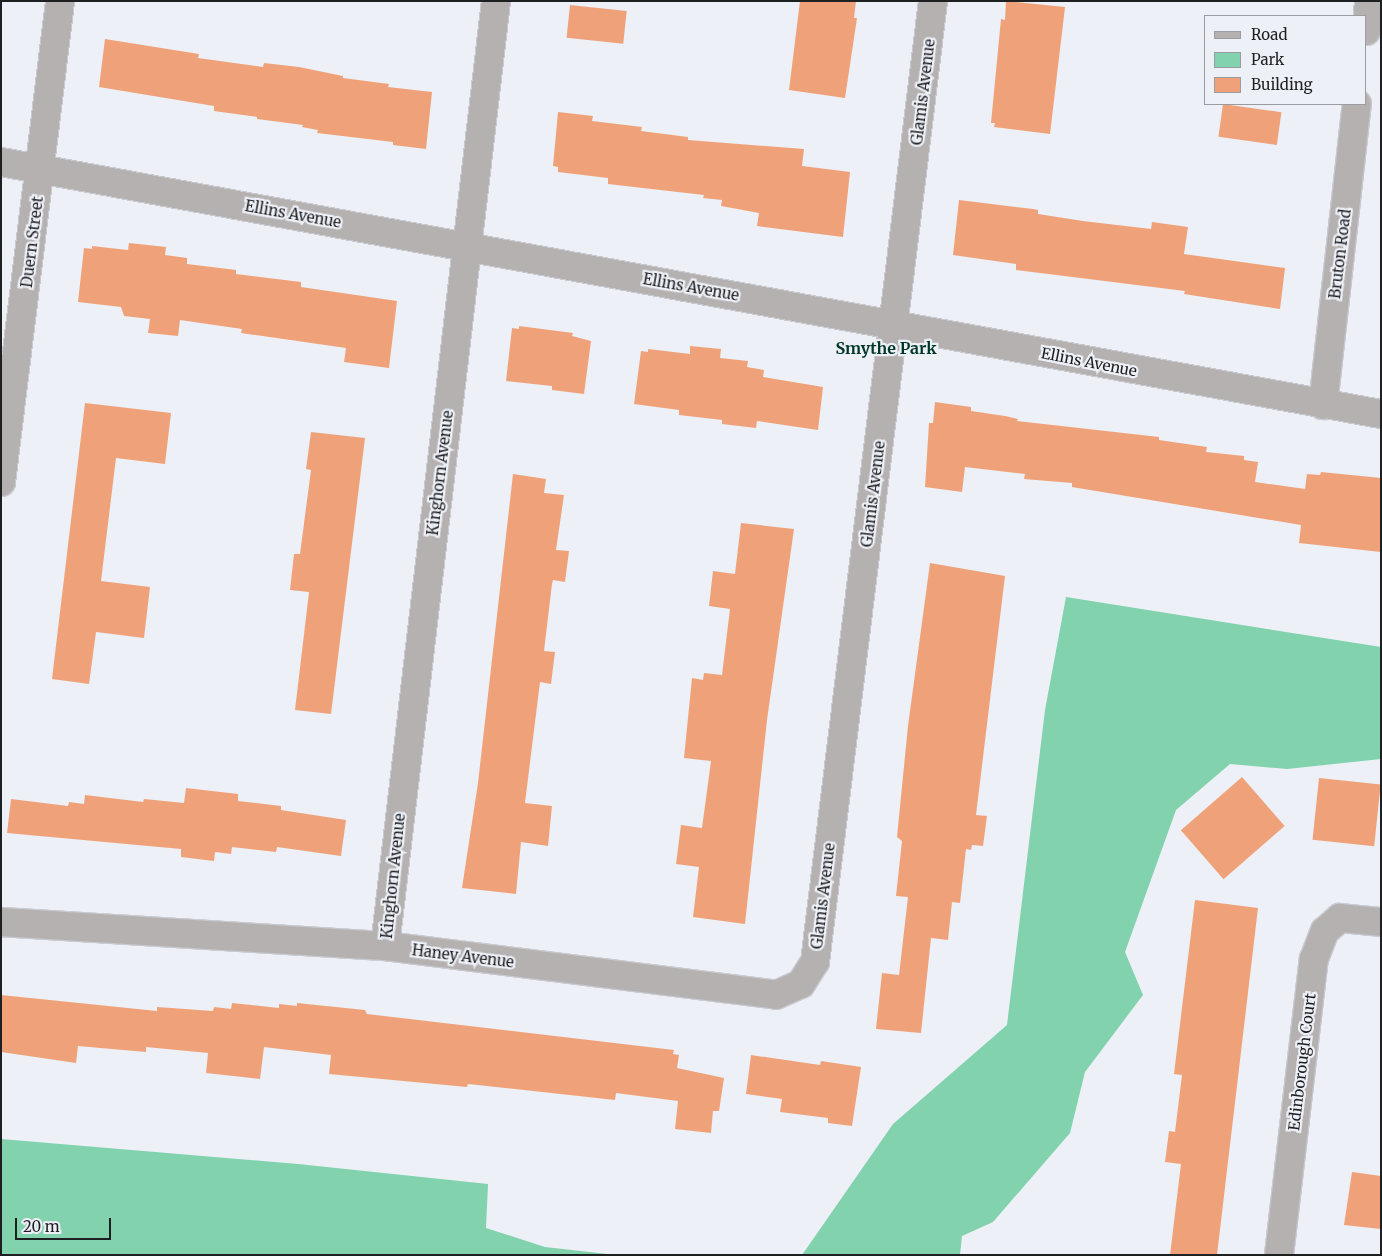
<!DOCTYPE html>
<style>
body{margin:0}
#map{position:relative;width:1382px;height:1256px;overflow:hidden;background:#edf0f7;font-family:Merriweather,serif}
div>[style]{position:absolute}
.green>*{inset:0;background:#81d2ad}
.building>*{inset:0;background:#efa279;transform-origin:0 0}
.roads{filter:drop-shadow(1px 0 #c8cad0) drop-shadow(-1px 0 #c8cad0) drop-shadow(0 1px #c8cad0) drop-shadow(0 -1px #c8cad0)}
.minor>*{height:28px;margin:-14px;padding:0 14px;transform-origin:14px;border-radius:14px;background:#b5b1b1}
span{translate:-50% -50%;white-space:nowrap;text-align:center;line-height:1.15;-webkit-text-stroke:4.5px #edf0f7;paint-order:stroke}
.street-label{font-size:15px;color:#1e1f21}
.neighbourhood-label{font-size:16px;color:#003729;font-weight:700}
.frame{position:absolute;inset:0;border:2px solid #1e1f21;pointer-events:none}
.legend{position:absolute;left:1204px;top:15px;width:162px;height:90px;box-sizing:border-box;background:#edf0f7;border:1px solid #9a9ca1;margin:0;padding:6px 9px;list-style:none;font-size:15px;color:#1e1f21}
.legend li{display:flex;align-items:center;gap:10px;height:25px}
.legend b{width:25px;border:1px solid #9a9ca1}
.scale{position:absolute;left:15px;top:1218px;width:96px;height:22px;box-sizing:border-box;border:2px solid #1e1f21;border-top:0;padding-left:6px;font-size:15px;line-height:18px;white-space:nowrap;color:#1e1f21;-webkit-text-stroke:4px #edf0f7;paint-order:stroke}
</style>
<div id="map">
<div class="green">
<div style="clip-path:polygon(1066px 597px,1381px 647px,1381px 759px,1287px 769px,1230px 764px,1176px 810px,1125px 952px,1143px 995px,1085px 1072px,1070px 1133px,993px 1222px,962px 1236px,960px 1255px,802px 1255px,893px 1124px,1007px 1025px,1045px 710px)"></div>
<div style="clip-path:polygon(1px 1139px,298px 1164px,488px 1184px,486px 1228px,545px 1247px,616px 1255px,1px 1255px)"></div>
</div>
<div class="building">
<div style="clip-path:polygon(800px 1px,856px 1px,854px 18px,857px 18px,845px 98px,789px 90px)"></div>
<div style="clip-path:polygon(1006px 1px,1065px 7px,1050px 134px,994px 127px,995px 123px,991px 123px,1001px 19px,1005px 20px)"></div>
<div style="left:570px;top:5px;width:57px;height:33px;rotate:6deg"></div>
<div style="clip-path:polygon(105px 39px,199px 54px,198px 58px,263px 67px,264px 63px,299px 67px,343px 76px,343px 78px,389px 84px,388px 87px,432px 92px,426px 149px,393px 145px,393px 142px,317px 133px,318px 130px,302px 127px,303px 125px,257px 119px,257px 117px,214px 111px,214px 106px,99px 87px)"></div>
<div style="left:1223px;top:104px;width:59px;height:33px;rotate:8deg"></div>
<div style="clip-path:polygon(558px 112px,593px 116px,592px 121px,642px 127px,641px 131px,688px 137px,688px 140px,804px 149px,802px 166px,850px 172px,843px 237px,757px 226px,759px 213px,721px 206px,722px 200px,703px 198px,704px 195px,608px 184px,608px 178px,558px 172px,558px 167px,553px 166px)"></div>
<div style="clip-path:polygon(959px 200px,1033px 209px,1038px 210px,1038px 214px,1083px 221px,1151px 229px,1152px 222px,1188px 227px,1184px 254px,1285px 268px,1280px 309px,1184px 294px,1185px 291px,1016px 270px,1016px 264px,953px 255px)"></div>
<div style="clip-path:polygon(129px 243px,166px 247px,165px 255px,187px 258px,187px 264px,236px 270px,236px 274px,301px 282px,301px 287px,397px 301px,389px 368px,344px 362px,346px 348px,241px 333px,242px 329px,180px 320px,178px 336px,148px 333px,150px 319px,124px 316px,121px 307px,78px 302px,84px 248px,92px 249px,92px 246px,128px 250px)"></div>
<div style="clip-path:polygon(519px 326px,573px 333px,572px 336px,591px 341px,584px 394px,552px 390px,552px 386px,506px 381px,512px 328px,519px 329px)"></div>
<div style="clip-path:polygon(690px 346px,721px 349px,720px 358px,748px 361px,747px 367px,764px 370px,763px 377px,823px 387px,818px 430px,757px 421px,756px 428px,722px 424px,722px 420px,679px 415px,679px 410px,634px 404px,641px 351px,648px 352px,648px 349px,690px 354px)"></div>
<div style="clip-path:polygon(935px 402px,971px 407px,971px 411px,1005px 416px,1018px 419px,1017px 421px,1159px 437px,1159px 440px,1207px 447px,1206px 452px,1244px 456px,1244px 460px,1258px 462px,1255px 482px,1305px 489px,1307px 474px,1320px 475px,1321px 472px,1381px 478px,1381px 552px,1299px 543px,1301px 525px,1072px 487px,1072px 483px,1024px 479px,1025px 474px,965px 467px,962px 492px,925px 487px,929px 423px,933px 423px)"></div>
<div style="clip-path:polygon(85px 403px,171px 413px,165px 464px,116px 458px,101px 581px,150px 587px,144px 638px,96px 632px,89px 684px,52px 679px)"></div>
<div style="clip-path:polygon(311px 432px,365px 438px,331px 714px,295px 710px,309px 592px,290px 590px,294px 554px,300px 554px,311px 470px,306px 469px)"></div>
<div style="clip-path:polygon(513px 474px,546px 479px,544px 493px,564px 495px,556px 550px,569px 551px,565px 582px,553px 580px,552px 584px,544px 651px,555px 652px,551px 684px,540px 682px,525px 803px,552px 806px,548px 846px,521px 842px,516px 894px,462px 888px,478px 783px)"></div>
<div style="clip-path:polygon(741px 523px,794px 529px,767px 720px,745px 924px,693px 917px,699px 867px,676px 864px,681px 825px,702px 828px,711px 761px,684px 758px,692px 678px,703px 680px,704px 673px,722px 675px,730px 609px,709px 606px,713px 571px,735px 574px)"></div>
<div style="clip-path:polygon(930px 563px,1005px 576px,976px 815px,987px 816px,983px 846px,972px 845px,971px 850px,966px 849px,960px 903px,952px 902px,948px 940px,931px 938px,921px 1033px,876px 1029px,882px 973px,899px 975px,908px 897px,896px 896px,902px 841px,897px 837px,908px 726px)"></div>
<div style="left:1242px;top:777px;width:65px;height:81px;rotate:49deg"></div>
<div style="left:1319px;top:778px;width:62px;height:62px;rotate:6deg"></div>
<div style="clip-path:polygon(186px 788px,238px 794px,238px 801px,281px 806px,281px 810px,346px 820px,341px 856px,277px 847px,276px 852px,232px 847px,231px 854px,215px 852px,214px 861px,181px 857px,181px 849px,7px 833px,11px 799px,68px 806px,69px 802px,84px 804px,85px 795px,143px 802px,144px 799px,184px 803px)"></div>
<div style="clip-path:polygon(1195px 900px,1258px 908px,1217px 1255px,1170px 1255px,1181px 1164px,1165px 1162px,1169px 1131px,1175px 1132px,1182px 1075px,1174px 1074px)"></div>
<div style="clip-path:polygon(1px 995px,157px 1011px,157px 1007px,213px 1011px,214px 1007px,231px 1009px,232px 1003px,279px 1008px,279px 1004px,297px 1006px,297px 1003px,365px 1010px,367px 1014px,674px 1050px,673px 1054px,679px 1055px,677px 1068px,724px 1078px,719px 1111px,713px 1111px,711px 1133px,675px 1129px,678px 1101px,616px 1093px,615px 1100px,468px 1084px,467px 1087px,329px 1074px,331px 1055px,264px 1047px,260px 1079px,206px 1073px,208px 1053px,146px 1047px,146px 1052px,78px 1046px,76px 1063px,1px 1052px)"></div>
<div style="clip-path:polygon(751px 1055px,820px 1065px,821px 1061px,861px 1067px,852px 1126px,828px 1123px,828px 1118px,780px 1112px,782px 1099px,746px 1094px)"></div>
<div style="clip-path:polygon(1352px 1172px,1381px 1176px,1381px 1229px,1344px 1225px)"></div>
</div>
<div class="roads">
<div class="minor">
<div style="left:1366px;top:31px;width:30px;rotate:-84deg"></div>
<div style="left:1px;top:162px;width:1403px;rotate:10.35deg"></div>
<div style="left:1323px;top:405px;width:303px;rotate:-83.6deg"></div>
<div style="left:1px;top:482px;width:485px;rotate:-83deg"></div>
<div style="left:1px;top:922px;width:385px;rotate:3.6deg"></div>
<div style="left:385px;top:946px;width:394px;rotate:7.1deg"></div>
<div style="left:776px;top:995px;width:27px;rotate:-24deg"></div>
<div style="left:801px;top:984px;width:26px;rotate:-58deg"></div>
<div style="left:815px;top:962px;width:968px;rotate:-83deg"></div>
<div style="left:385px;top:946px;width:951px;rotate:-83.3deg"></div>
<div style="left:1279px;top:1255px;width:298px;rotate:-83.3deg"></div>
<div style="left:1314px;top:959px;width:30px;rotate:-69deg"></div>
<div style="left:1325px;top:931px;width:20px;rotate:-41deg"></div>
<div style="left:1340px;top:918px;width:41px;rotate:5.6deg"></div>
</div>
</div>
<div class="street-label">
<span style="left:923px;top:92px;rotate:-83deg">Glamis Avenue</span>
<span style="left:293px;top:214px;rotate:10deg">Ellins Avenue</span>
<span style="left:32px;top:242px;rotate:-83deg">Duern Street</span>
<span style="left:1340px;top:254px;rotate:-83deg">Bruton Road</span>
<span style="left:691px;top:287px;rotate:10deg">Ellins Avenue</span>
<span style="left:1089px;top:362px;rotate:11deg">Ellins Avenue</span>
<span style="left:440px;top:473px;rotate:-83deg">Kinghorn Avenue</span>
<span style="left:873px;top:494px;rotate:-83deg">Glamis Avenue</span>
<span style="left:393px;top:876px;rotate:-84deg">Kinghorn Avenue</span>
<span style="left:823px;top:896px;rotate:-83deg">Glamis Avenue</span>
<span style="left:463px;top:956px;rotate:7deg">Haney Avenue</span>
<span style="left:1302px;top:1062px;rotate:-83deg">Edinborough Court</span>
</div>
<div class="neighbourhood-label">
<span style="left:886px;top:348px">Smythe Park</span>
</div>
<div class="frame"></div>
<ul class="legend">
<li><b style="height:6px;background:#b5b1b1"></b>Road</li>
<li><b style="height:14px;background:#81d2ad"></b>Park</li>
<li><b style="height:14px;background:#efa279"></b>Building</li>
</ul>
<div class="scale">20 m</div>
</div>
